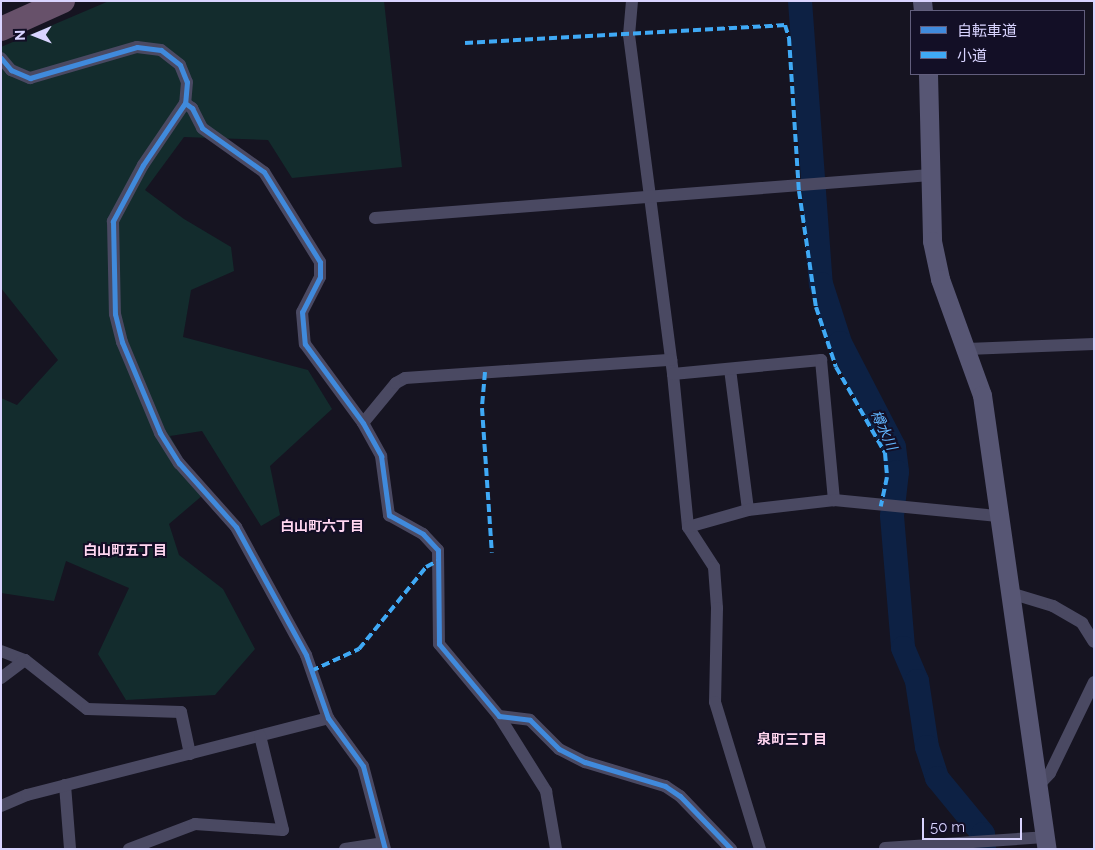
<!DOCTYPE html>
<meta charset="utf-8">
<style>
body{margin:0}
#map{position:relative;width:1095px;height:850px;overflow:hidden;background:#161421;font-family:Raleway,"Noto Sans JP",sans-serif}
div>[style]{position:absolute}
.green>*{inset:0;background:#132c2d}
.river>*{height:24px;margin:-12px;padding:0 12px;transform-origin:12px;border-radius:12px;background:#0d2144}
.street>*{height:12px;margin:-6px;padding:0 6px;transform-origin:6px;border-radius:6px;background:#4a4962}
.secondary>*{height:19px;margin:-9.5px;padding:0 9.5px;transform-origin:9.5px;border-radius:9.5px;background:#575674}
.highway>*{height:24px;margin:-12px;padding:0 12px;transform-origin:12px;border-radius:12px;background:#67516a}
.quiet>*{height:4px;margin-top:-2px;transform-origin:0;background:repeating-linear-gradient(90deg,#3fa9f5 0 8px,transparent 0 12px)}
.cycleway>*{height:5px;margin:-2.5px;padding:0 2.5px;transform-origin:2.5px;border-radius:2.5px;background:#408adc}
span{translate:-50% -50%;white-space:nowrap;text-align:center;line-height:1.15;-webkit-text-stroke:4px #130f26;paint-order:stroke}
.water-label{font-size:14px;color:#62b6ff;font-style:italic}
.neighbourhood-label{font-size:14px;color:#ffd6f0;font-weight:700}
.frame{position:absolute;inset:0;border:2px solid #d9d4ff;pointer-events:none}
.legend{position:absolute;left:910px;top:10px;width:175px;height:65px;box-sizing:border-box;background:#130f26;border:1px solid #625e7d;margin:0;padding:6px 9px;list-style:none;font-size:15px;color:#d9d4ff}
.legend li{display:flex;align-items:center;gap:10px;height:25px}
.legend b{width:25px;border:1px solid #625e7d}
.north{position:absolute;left:10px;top:10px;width:50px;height:50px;-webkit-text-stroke:4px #130f26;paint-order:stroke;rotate:269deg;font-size:14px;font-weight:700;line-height:20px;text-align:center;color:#d9d4ff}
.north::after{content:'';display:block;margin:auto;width:18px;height:22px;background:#d9d4ff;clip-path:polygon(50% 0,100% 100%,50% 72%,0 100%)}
.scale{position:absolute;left:922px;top:818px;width:100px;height:22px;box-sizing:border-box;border:2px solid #d9d4ff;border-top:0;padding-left:6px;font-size:15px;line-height:18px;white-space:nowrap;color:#d9d4ff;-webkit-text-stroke:4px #130f26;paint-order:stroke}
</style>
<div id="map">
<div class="green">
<div style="clip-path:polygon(109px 1px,384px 1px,402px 167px,292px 178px,268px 140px,184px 137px,145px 190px,184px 219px,231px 247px,234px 271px,191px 290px,183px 337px,308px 370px,332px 409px,270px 466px,280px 515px,261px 526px,202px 431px,170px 436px,203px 495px,169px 524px,179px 555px,223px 589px,255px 649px,215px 695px,126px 700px,98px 654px,129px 588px,66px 561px,54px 601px,1px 593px,1px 398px,17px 405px,58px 360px,1px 288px,1px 47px)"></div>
</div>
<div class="river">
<div style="left:800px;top:1px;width:284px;rotate:85.8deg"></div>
<div style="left:821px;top:284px;width:62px;rotate:72.1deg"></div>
<div style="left:840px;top:343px;width:117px;rotate:62.6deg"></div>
<div style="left:894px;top:447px;width:25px;rotate:83deg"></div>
<div style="left:897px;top:472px;width:44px;rotate:96.5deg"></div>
<div style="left:892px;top:516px;width:132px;rotate:85.2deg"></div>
<div style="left:903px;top:648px;width:36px;rotate:67deg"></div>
<div style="left:917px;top:681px;width:67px;rotate:81.4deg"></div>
<div style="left:927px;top:747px;width:33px;rotate:72deg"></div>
<div style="left:937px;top:778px;width:72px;rotate:50.6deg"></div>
<div style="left:983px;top:834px;width:15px;rotate:86deg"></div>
</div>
<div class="street">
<div style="left:632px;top:1px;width:34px;rotate:95deg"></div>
<div style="left:629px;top:35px;width:342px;rotate:82.6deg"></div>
<div style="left:673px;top:374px;width:154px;rotate:84.4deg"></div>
<div style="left:688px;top:527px;width:48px;rotate:57deg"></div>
<div style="left:714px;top:567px;width:41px;rotate:85.8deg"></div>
<div style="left:717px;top:608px;width:94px;rotate:91.2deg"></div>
<div style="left:715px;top:702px;width:154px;rotate:73deg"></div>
<div style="left:1px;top:58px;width:16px;rotate:50deg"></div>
<div style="left:11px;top:70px;width:21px;rotate:23deg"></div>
<div style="left:30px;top:78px;width:111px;rotate:-16.2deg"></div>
<div style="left:137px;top:47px;width:24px;rotate:7deg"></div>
<div style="left:161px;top:50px;width:24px;rotate:38deg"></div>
<div style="left:180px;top:65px;width:18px;rotate:68deg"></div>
<div style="left:187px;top:82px;width:21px;rotate:95deg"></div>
<div style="left:185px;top:103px;width:75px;rotate:124.1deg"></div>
<div style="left:143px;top:165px;width:64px;rotate:118.2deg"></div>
<div style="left:113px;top:221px;width:93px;rotate:88.8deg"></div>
<div style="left:115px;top:314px;width:29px;rotate:76deg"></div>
<div style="left:122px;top:342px;width:99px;rotate:67.3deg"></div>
<div style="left:160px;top:433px;width:36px;rotate:58deg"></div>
<div style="left:179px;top:463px;width:86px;rotate:48.3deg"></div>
<div style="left:236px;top:527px;width:146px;rotate:61.3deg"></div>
<div style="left:306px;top:655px;width:67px;rotate:70.8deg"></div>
<div style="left:328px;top:718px;width:59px;rotate:53.9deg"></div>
<div style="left:363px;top:766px;width:86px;rotate:75.2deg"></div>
<div style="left:185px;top:103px;width:9px;rotate:36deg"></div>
<div style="left:192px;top:108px;width:22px;rotate:63deg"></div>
<div style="left:202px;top:128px;width:76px;rotate:35.4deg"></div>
<div style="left:264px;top:172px;width:106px;rotate:58.1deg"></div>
<div style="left:320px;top:262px;width:15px;rotate:90deg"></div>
<div style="left:320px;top:277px;width:39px;rotate:117deg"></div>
<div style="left:302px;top:312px;width:32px;rotate:85deg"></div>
<div style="left:305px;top:344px;width:98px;rotate:53.7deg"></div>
<div style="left:363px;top:423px;width:38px;rotate:61deg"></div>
<div style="left:381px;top:456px;width:60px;rotate:82.3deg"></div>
<div style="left:389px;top:515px;width:39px;rotate:29deg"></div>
<div style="left:423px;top:534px;width:22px;rotate:47deg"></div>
<div style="left:438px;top:550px;width:94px;rotate:89.4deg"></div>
<div style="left:439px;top:644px;width:94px;rotate:50.2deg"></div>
<div style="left:499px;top:716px;width:31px;rotate:7deg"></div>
<div style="left:530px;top:720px;width:41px;rotate:45deg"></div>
<div style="left:559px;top:749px;width:29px;rotate:27deg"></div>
<div style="left:585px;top:762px;width:84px;rotate:16.7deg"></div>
<div style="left:665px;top:786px;width:18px;rotate:34deg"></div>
<div style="left:680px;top:796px;width:74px;rotate:46.1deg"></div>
<div style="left:375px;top:218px;width:557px;rotate:-4.43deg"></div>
<div style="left:967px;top:349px;width:127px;rotate:-2.3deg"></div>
<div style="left:730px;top:369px;width:142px;rotate:82.7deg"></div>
<div style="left:673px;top:374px;width:149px;rotate:-5.4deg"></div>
<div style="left:821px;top:360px;width:141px;rotate:84.7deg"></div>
<div style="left:363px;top:423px;width:52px;rotate:-50.5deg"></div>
<div style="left:396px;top:383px;width:10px;rotate:-29deg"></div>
<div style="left:405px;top:378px;width:267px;rotate:-3.9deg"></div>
<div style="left:688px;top:527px;width:62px;rotate:-15.8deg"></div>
<div style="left:748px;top:510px;width:87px;rotate:-6.6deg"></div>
<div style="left:834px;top:500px;width:165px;rotate:5.6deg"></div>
<div style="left:1010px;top:593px;width:45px;rotate:16.8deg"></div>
<div style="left:1053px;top:606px;width:34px;rotate:30deg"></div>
<div style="left:1082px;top:623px;width:22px;rotate:58deg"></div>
<div style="left:1px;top:651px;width:26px;rotate:21deg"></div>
<div style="left:25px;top:660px;width:79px;rotate:38.3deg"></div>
<div style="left:87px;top:709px;width:94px;rotate:1.8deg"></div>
<div style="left:181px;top:712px;width:43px;rotate:77.9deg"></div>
<div style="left:1px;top:678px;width:30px;rotate:-37deg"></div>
<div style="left:499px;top:716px;width:89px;rotate:57.9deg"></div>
<div style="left:546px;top:791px;width:59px;rotate:80.2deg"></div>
<div style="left:65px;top:785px;width:64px;rotate:85.5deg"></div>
<div style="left:1037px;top:787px;width:19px;rotate:-47deg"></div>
<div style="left:1050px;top:773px;width:101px;rotate:-64.2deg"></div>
<div style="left:1px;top:806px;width:28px;rotate:-23deg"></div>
<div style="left:27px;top:795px;width:311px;rotate:-14.3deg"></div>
<div style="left:885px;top:848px;width:160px;rotate:-3.9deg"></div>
<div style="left:129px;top:849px;width:71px;rotate:-20.7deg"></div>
<div style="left:195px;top:824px;width:88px;rotate:3.9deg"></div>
<div style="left:283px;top:830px;width:97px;rotate:-103.7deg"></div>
<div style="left:345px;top:849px;width:38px;rotate:-9deg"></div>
</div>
<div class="secondary">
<div style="left:922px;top:1px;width:10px;rotate:84deg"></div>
<div style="left:928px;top:74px;width:167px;rotate:88.6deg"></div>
<div style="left:932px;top:241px;width:39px;rotate:78deg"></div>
<div style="left:940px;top:279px;width:123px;rotate:70.1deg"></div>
<div style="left:982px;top:395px;width:459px;rotate:81.9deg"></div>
</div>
<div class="highway">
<div style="left:1px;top:29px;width:68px;rotate:-24.3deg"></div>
</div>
<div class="quiet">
<div style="left:465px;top:43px;width:321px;rotate:-3.2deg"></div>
<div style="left:785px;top:25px;width:14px;rotate:73deg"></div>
<div style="left:789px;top:38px;width:153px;rotate:86.3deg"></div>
<div style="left:799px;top:191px;width:117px;rotate:81.7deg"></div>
<div style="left:816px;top:307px;width:63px;rotate:71.6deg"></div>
<div style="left:836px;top:367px;width:99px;rotate:60.3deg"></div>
<div style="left:885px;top:453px;width:24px;rotate:85deg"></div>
<div style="left:887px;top:477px;width:30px;rotate:102deg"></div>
<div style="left:485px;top:372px;width:36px;rotate:95deg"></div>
<div style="left:482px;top:408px;width:145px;rotate:86.1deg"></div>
<div style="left:311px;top:671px;width:53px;rotate:-24.6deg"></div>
<div style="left:359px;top:649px;width:106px;rotate:-50.7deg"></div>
<div style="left:426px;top:567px;width:15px;rotate:-28deg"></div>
</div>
<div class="cycleway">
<div style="left:1px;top:58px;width:16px;rotate:50deg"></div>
<div style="left:11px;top:70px;width:21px;rotate:23deg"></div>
<div style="left:30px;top:78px;width:111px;rotate:-16.2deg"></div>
<div style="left:137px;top:47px;width:24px;rotate:7deg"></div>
<div style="left:161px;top:50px;width:24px;rotate:38deg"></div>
<div style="left:180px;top:65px;width:18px;rotate:68deg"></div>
<div style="left:187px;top:82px;width:21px;rotate:95deg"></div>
<div style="left:185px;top:103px;width:75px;rotate:124.1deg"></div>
<div style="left:143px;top:165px;width:64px;rotate:118.2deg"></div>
<div style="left:113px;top:221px;width:93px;rotate:88.8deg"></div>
<div style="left:115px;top:314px;width:29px;rotate:76deg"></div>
<div style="left:122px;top:342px;width:99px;rotate:67.3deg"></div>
<div style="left:160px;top:433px;width:36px;rotate:58deg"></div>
<div style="left:179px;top:463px;width:86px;rotate:48.3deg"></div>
<div style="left:236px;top:527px;width:146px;rotate:61.3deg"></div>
<div style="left:306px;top:655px;width:67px;rotate:70.8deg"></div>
<div style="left:328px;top:718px;width:59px;rotate:53.9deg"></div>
<div style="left:363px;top:766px;width:86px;rotate:75.2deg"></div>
<div style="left:185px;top:103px;width:9px;rotate:36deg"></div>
<div style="left:192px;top:108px;width:22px;rotate:63deg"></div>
<div style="left:202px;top:128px;width:76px;rotate:35.4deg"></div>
<div style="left:264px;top:172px;width:106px;rotate:58.1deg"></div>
<div style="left:320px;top:262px;width:15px;rotate:90deg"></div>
<div style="left:320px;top:277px;width:39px;rotate:117deg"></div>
<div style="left:302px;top:312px;width:32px;rotate:85deg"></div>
<div style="left:305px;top:344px;width:98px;rotate:53.7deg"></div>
<div style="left:363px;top:423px;width:38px;rotate:61deg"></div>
<div style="left:381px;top:456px;width:60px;rotate:82.3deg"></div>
<div style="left:389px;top:515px;width:39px;rotate:29deg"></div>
<div style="left:423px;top:534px;width:22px;rotate:47deg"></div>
<div style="left:438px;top:550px;width:94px;rotate:89.4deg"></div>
<div style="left:439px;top:644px;width:94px;rotate:50.2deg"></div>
<div style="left:499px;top:716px;width:31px;rotate:7deg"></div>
<div style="left:530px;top:720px;width:41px;rotate:45deg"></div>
<div style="left:559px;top:749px;width:29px;rotate:27deg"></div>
<div style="left:585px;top:762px;width:84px;rotate:16.7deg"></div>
<div style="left:665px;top:786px;width:18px;rotate:34deg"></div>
<div style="left:680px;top:796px;width:74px;rotate:46.1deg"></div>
</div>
<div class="water-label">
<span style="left:884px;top:430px;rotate:65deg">樽水川</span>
</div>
<div class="neighbourhood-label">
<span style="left:322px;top:526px">白山町六丁目</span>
<span style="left:125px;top:550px">白山町五丁目</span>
<span style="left:792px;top:739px">泉町三丁目</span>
</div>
<div class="frame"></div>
<ul class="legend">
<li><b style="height:6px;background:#408adc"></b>自転車道</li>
<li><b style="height:6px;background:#3fa9f5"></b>小道</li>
</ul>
<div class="north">N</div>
<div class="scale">50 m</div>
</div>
